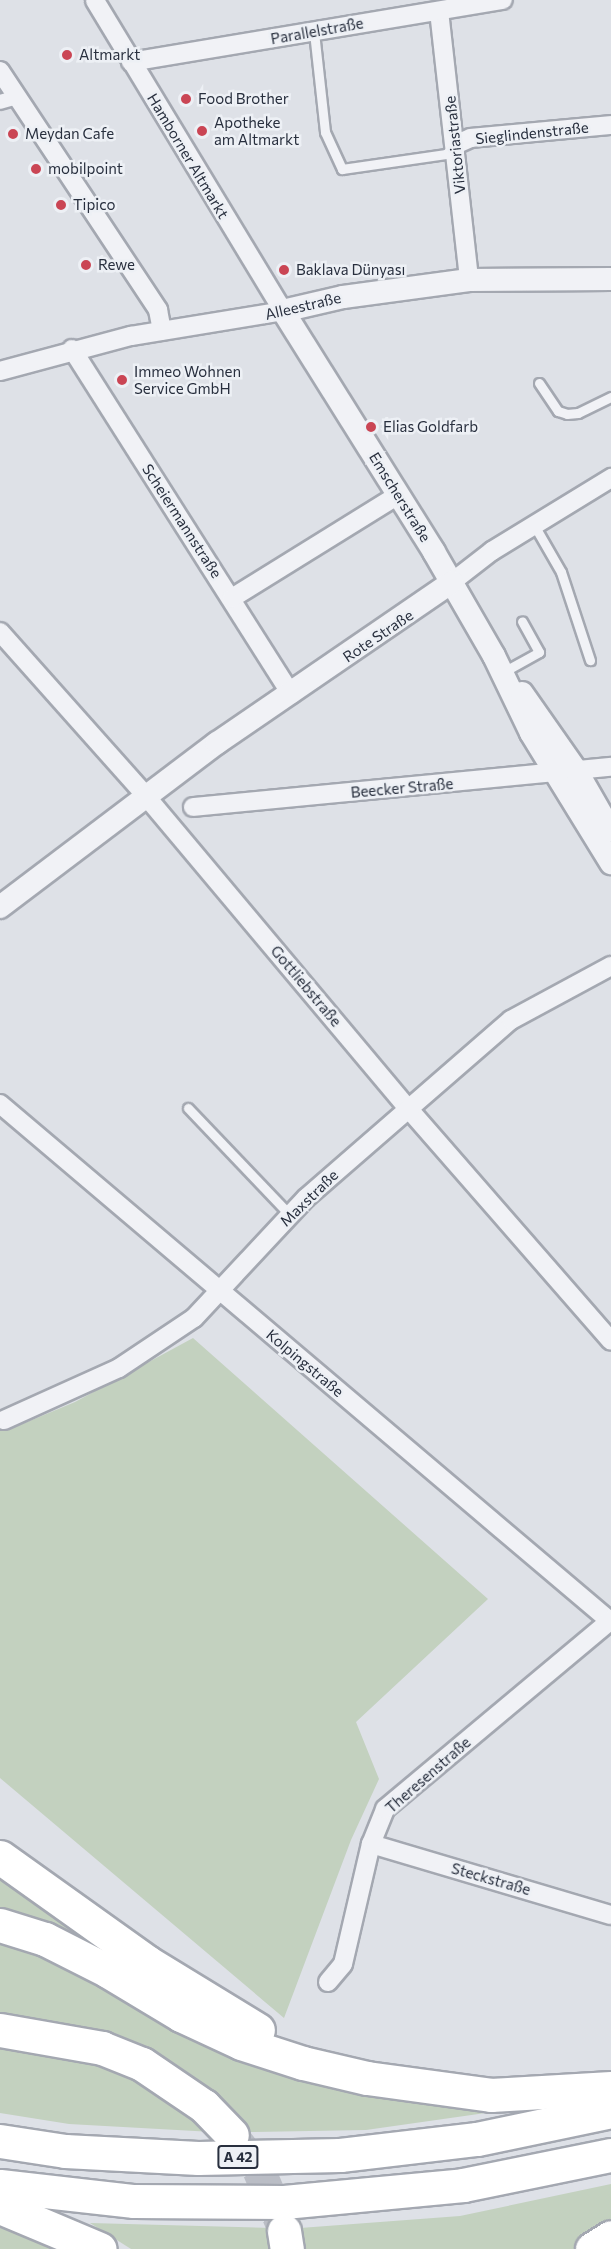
<!DOCTYPE html>
<meta charset="utf-8">
<style>
body{margin:0}
#map{position:relative;width:611px;height:2249px;overflow:hidden;background:#dee1e7;font-family:Commissioner,sans-serif}
div>[style]{position:absolute}
.green>*{inset:0;background:#c3d1bf}
.motorway-tunnel>*{height:33px;margin-top:-16.5px;transform-origin:0;background:repeating-linear-gradient(90deg,#babdc5 0 33px,transparent 0 49px)}
.roads{filter:drop-shadow(2px 0 #a4a8b1) drop-shadow(-2px 0 #a4a8b1) drop-shadow(0 2px #a4a8b1) drop-shadow(0 -2px #a4a8b1)}
.service>*{height:9px;margin:-4.5px;padding:0 4.5px;transform-origin:4.5px;border-radius:4.5px;background:#f1f2f6}
.pedestrian>*{height:14px;margin:-7px;padding:0 7px;transform-origin:7px;border-radius:7px;background:#f1f2f6}
.minor>*{height:18px;margin:-9px;padding:0 9px;transform-origin:9px;border-radius:9px;background:#f1f2f6}
.tertiary>*{height:22px;margin:-11px;padding:0 11px;transform-origin:11px;border-radius:11px;background:#f1f2f6}
.motorway>*{height:33px;margin:-16.5px;padding:0 16.5px;transform-origin:16.5px;border-radius:16.5px;background:#fff}
.dots>*{width:16px;height:16px;translate:-50% -50%;box-sizing:border-box;border:3px solid #edf0f5;border-radius:50%}
span{translate:-50% -50%;white-space:nowrap;text-align:center;line-height:1.15;-webkit-text-stroke:5px #edf0f5;paint-order:stroke}
.shield-label span{padding:2px 4px;background:#edf0f5;border:2px solid;border-radius:4px;-webkit-text-stroke-width:0}
.shield-label{font-size:14px;color:#282f3e;font-weight:700}
.street-label{font-size:15px;color:#282f3e}
.poi-label{font-size:15px;color:#282f3e}
.left{translate:0 -50%;text-align:left}
</style>
<div id="map">
<div class="green">
<div style="clip-path:polygon(193px 1338px,488px 1599px,356px 1722px,379px 1779px,351px 1840px,284px 2018px,0 1778px,0 1412px,8px 1430px,75px 1402px)"></div>
<div style="clip-path:polygon(0 1871px,180px 1996px,0 1911px)"></div>
<div style="clip-path:polygon(0 1938px,40px 1951px,177px 2024px,521px 2108px,366px 2130px,250px 2132px,215px 2095px,146px 2050px,107px 2034px,47px 2020px,0 2014px)"></div>
<div style="clip-path:polygon(0 2042px,42px 2045px,137px 2074px,213px 2132px,69px 2124px,0 2113px)"></div>
<div style="clip-path:polygon(611px 2184px,611px 2224px,575px 2249px,303px 2249px,300px 2228px,460px 2216px)"></div>
<div style="clip-path:polygon(90px 2223px,272px 2228px,275px 2249px,131px 2249px)"></div>
<div style="clip-path:polygon(0 2226px,57px 2246px,64px 2249px,0 2249px)"></div>
</div>
<div class="motorway-tunnel">
<div style="left:234px;top:2138px;width:41px;rotate:52deg"></div>
<div style="left:259px;top:2170px;width:61px;rotate:66.8deg"></div>
</div>
<div class="roads">
<div class="service">
<div style="left:314px;top:32px;width:101px;rotate:83.7deg"></div>
<div style="left:325px;top:132px;width:41px;rotate:65.3deg"></div>
<div style="left:342px;top:169px;width:105px;rotate:-8.2deg"></div>
<div style="left:446px;top:154px;width:10px;rotate:-45deg"></div>
<div style="left:539px;top:383px;width:34px;rotate:56deg"></div>
<div style="left:558px;top:411px;width:9px;rotate:18deg"></div>
<div style="left:567px;top:414px;width:11px;rotate:-5deg"></div>
<div style="left:578px;top:413px;width:37px;rotate:-26deg"></div>
<div style="left:534px;top:525px;width:54px;rotate:60.1deg"></div>
<div style="left:561px;top:572px;width:93px;rotate:71.8deg"></div>
<div style="left:505px;top:671px;width:39px;rotate:-29deg"></div>
<div style="left:539px;top:652px;width:35px;rotate:-119deg"></div>
<div style="left:188px;top:1108px;width:148px;rotate:46.4deg"></div>
</div>
<div class="pedestrian">
<div style="left:0;top:102px;width:18px;rotate:-16deg"></div>
</div>
<div class="minor">
<div style="left:439px;top:11px;width:271px;rotate:83.6deg"></div>
<div style="left:131px;top:62px;width:377px;rotate:-9.5deg"></div>
<div style="left:0;top:71px;width:287px;rotate:56.5deg"></div>
<div style="left:158px;top:310px;width:21px;rotate:79deg"></div>
<div style="left:455px;top:145px;width:17px;rotate:-24deg"></div>
<div style="left:471px;top:138px;width:141px;rotate:-5.3deg"></div>
<div style="left:72px;top:349px;width:409px;rotate:57.6deg"></div>
<div style="left:0;top:371px;width:136px;rotate:-15deg"></div>
<div style="left:131px;top:336px;width:154px;rotate:-9.3deg"></div>
<div style="left:283px;top:311px;width:363px;rotate:-121.2deg"></div>
<div style="left:452px;top:582px;width:51px;rotate:-37.8deg"></div>
<div style="left:492px;top:551px;width:140px;rotate:-31.5deg"></div>
<div style="left:232px;top:598px;width:195px;rotate:-31.8deg"></div>
<div style="left:0;top:632px;width:218px;rotate:48.3deg"></div>
<div style="left:145px;top:795px;width:407px;rotate:50deg"></div>
<div style="left:407px;top:1107px;width:310px;rotate:48.9deg"></div>
<div style="left:193px;top:807px;width:420px;rotate:-5.5deg"></div>
<div style="left:0;top:1104px;width:801px;rotate:40.29deg"></div>
<div style="left:4px;top:1420px;width:126px;rotate:-24.3deg"></div>
<div style="left:119px;top:1368px;width:90px;rotate:-33.7deg"></div>
<div style="left:194px;top:1318px;width:164px;rotate:-47deg"></div>
<div style="left:306px;top:1198px;width:271px;rotate:-41deg"></div>
<div style="left:511px;top:1020px;width:114px;rotate:-28.4deg"></div>
<div style="left:371px;top:1844px;width:250px;rotate:16.5deg"></div>
<div style="left:328px;top:1982px;width:23px;rotate:-50deg"></div>
<div style="left:343px;top:1964px;width:123px;rotate:-76.9deg"></div>
<div style="left:371px;top:1844px;width:38px;rotate:-68deg"></div>
<div style="left:385px;top:1809px;width:295px;rotate:-39.9deg"></div>
</div>
<div class="tertiary">
<div style="left:611px;top:279px;width:142px;rotate:179.6deg"></div>
<div style="left:469px;top:280px;width:127px;rotate:172.3deg"></div>
<div style="left:343px;top:297px;width:62px;rotate:166.9deg"></div>
<div style="left:283px;top:311px;width:284px;rotate:57.9deg"></div>
<div style="left:434px;top:552px;width:120px;rotate:60deg"></div>
<div style="left:494px;top:656px;width:85px;rotate:64.3deg"></div>
<div style="left:531px;top:733px;width:153px;rotate:58.4deg"></div>
<div style="left:522px;top:693px;width:94px;rotate:55deg"></div>
<div style="left:576px;top:770px;width:70px;rotate:60.2deg"></div>
<div style="left:0;top:907px;width:272px;rotate:-37.1deg"></div>
<div style="left:217px;top:743px;width:285px;rotate:-34.4deg"></div>
</div>
<div class="motorway">
<div style="left:0;top:1857px;width:181px;rotate:35.5deg"></div>
<div style="left:147px;top:1962px;width:130px;rotate:31.5deg"></div>
<div style="left:0;top:1925px;width:47px;rotate:17.3deg"></div>
<div style="left:45px;top:1939px;width:71px;rotate:26.9deg"></div>
<div style="left:108px;top:1971px;width:85px;rotate:31.1deg"></div>
<div style="left:181px;top:2015px;width:66px;rotate:25deg"></div>
<div style="left:241px;top:2043px;width:65px;rotate:17.9deg"></div>
<div style="left:303px;top:2063px;width:66px;rotate:13.2deg"></div>
<div style="left:367px;top:2078px;width:125px;rotate:7.8deg"></div>
<div style="left:491px;top:2095px;width:120px;rotate:-3.3deg"></div>
<div style="left:0;top:2030px;width:104px;rotate:10deg"></div>
<div style="left:102px;top:2048px;width:43px;rotate:21.8deg"></div>
<div style="left:142px;top:2064px;width:75px;rotate:34.1deg"></div>
<div style="left:204px;top:2106px;width:40px;rotate:46deg"></div>
<div style="left:0;top:2141px;width:66px;rotate:8.7deg"></div>
<div style="left:65px;top:2151px;width:133px;rotate:3deg"></div>
<div style="left:198px;top:2158px;width:142px;rotate:-1.2deg"></div>
<div style="left:340px;top:2155px;width:138px;rotate:-6.7deg"></div>
<div style="left:477px;top:2139px;width:137px;rotate:-11.8deg"></div>
<div style="left:0;top:2186px;width:135px;rotate:6.4deg"></div>
<div style="left:134px;top:2201px;width:150px;rotate:0.4deg"></div>
<div style="left:284px;top:2202px;width:180px;rotate:-5.4deg"></div>
<div style="left:463px;top:2185px;width:151px;rotate:-11.5deg"></div>
<div style="left:0;top:2207px;width:108px;rotate:22.8deg"></div>
<div style="left:284px;top:2231px;width:18px;rotate:81deg"></div>
<div style="left:592px;top:2249px;width:22px;rotate:-32deg"></div>
</div>
</div>
<div class="dots">
<div style="left:67px;top:55px;background:#ca4554"></div>
<div style="left:186px;top:99px;background:#ca4554"></div>
<div style="left:202px;top:131px;background:#ca4554"></div>
<div style="left:13px;top:134px;background:#ca4554"></div>
<div style="left:36px;top:169px;background:#ca4554"></div>
<div style="left:61px;top:205px;background:#ca4554"></div>
<div style="left:86px;top:265px;background:#ca4554"></div>
<div style="left:284px;top:270px;background:#ca4554"></div>
<div style="left:122px;top:380px;background:#ca4554"></div>
<div style="left:371px;top:427px;background:#ca4554"></div>
</div>
<div class="shield-label">
<span style="left:238px;top:2157px">A 42</span>
</div>
<div class="street-label">
<span style="left:317px;top:31px;rotate:-10deg">Parallelstraße</span>
<span style="left:532px;top:133px;rotate:-6deg">Sieglindenstraße</span>
<span style="left:455px;top:145px;rotate:-96deg">Viktoriastraße</span>
<span style="left:188px;top:156px;rotate:59deg">Hamborner Altmarkt</span>
<span style="left:303px;top:306px;rotate:-13deg">Alleestraße</span>
<span style="left:400px;top:497px;rotate:58deg">Emscherstraße</span>
<span style="left:182px;top:521px;rotate:57deg">Scheiermannstraße</span>
<span style="left:378px;top:636px;rotate:-34deg">Rote Straße</span>
<span style="left:402px;top:788px;rotate:-5deg">Beecker Straße</span>
<span style="left:306px;top:986px;rotate:50deg">Gottliebstraße</span>
<span style="left:309px;top:1198px;rotate:-44deg">Maxstraße</span>
<span style="left:305px;top:1363px;rotate:40deg">Kolpingstraße</span>
<span style="left:428px;top:1775px;rotate:-41deg">Theresenstraße</span>
<span style="left:491px;top:1879px;rotate:16deg">Steckstraße</span>
</div>
<div class="poi-label">
<span class="left" style="left:79px;top:55px">Altmarkt</span>
<span class="left" style="left:198px;top:99px">Food Brother</span>
<span class="left" style="left:214px;top:131px">Apotheke<br>am Altmarkt</span>
<span class="left" style="left:25px;top:134px">Meydan Cafe</span>
<span class="left" style="left:48px;top:169px">mobilpoint</span>
<span class="left" style="left:73px;top:205px">Tipico</span>
<span class="left" style="left:98px;top:265px">Rewe</span>
<span class="left" style="left:296px;top:270px">Baklava Dünyası</span>
<span class="left" style="left:134px;top:380px">Immeo Wohnen<br>Service GmbH</span>
<span class="left" style="left:383px;top:427px">Elias Goldfarb</span>
</div>
</div>
